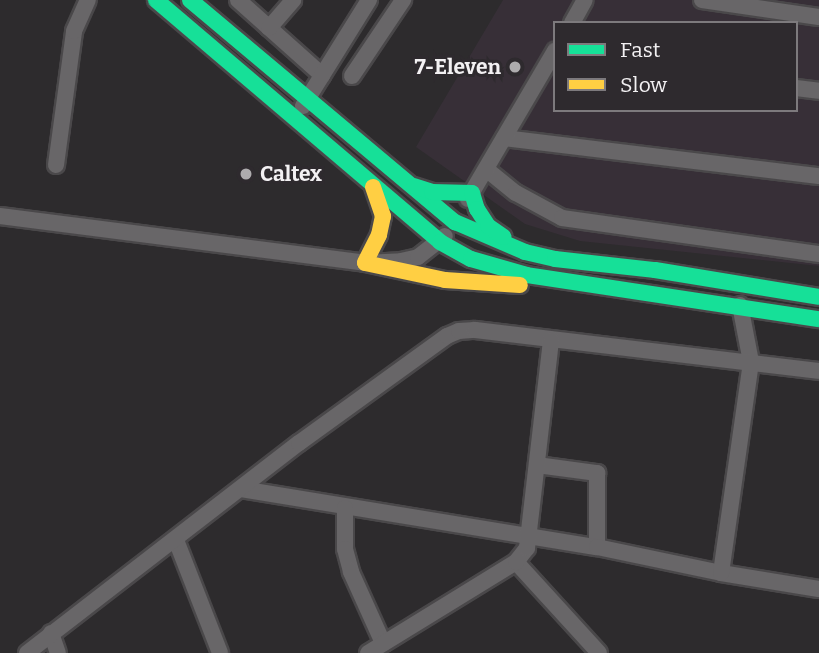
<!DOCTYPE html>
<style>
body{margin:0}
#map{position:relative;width:819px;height:653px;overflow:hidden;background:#2d2b2d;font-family:Bitter,serif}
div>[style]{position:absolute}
.built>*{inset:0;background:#372f37}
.roads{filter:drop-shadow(2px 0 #4a484a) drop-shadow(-2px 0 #4a484a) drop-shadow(0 2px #4a484a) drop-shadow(0 -2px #4a484a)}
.street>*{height:16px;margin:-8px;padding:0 8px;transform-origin:8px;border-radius:8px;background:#686668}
.fast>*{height:16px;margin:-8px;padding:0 8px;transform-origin:8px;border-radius:8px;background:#16e098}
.slow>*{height:16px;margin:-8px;padding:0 8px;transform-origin:8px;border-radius:8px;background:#ffcf43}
.dots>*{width:19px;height:19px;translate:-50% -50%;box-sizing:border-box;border:4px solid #2e2a2e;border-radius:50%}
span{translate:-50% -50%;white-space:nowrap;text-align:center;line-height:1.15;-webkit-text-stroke:6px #2e2a2e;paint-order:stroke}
.poi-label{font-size:21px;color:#f3f1f3;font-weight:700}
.right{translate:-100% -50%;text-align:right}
.left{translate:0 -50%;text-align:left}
.legend{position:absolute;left:553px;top:21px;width:245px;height:91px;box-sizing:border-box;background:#2e2a2e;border:2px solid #7d7a7d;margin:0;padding:9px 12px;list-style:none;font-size:21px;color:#f3f1f3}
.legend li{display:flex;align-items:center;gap:14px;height:35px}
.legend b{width:35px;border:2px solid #7d7a7d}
</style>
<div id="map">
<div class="built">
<div style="clip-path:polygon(evenodd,503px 0,819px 0,819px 266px,580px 241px,525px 224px,416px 147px,503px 0,555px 23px,796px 23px,796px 110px,555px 110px,555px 23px)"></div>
</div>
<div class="roads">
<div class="street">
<div style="left:238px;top:0;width:113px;rotate:41.8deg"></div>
<div style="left:702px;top:0;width:118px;rotate:8.3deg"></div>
<div style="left:572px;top:23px;width:26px;rotate:-61deg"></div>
<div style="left:269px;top:28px;width:37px;rotate:-49deg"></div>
<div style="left:352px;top:76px;width:92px;rotate:-56.1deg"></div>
<div style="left:796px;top:88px;width:23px;rotate:7deg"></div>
<div style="left:303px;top:106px;width:125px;rotate:-58.1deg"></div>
<div style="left:504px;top:138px;width:317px;rotate:6.9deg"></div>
<div style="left:56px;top:165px;width:135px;rotate:-82.3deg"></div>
<div style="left:74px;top:31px;width:34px;rotate:-66deg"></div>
<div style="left:486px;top:169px;width:38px;rotate:39deg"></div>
<div style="left:516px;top:193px;width:52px;rotate:28.5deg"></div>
<div style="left:562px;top:218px;width:260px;rotate:8deg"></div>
<div style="left:468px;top:199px;width:172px;rotate:-59.6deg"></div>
<div style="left:0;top:216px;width:368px;rotate:7.3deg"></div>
<div style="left:365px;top:263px;width:36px;rotate:-3deg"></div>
<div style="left:401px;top:261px;width:17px;rotate:-13deg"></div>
<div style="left:418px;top:257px;width:34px;rotate:-38deg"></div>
<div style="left:537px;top:465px;width:61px;rotate:7.6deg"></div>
<div style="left:597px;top:473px;width:74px;rotate:90deg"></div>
<div style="left:241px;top:489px;width:361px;rotate:9.3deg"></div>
<div style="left:597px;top:547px;width:127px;rotate:11.8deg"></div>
<div style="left:721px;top:573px;width:99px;rotate:9.3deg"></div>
<div style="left:345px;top:508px;width:41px;rotate:90deg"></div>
<div style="left:345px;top:549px;width:24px;rotate:75deg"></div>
<div style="left:351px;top:572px;width:78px;rotate:65.7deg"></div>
<div style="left:176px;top:540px;width:121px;rotate:68.7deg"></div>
<div style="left:516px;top:562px;width:123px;rotate:47.6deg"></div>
<div style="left:721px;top:573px;width:213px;rotate:-81.9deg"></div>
<div style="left:751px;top:362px;width:58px;rotate:-100.9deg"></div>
<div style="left:51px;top:633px;width:21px;rotate:71deg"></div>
<div style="left:27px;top:653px;width:344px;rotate:-37.7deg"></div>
<div style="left:299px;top:443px;width:183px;rotate:-35.9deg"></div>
<div style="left:447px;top:336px;width:13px;rotate:-23deg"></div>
<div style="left:459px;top:331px;width:16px;rotate:-4deg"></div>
<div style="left:475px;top:330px;width:346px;rotate:6.8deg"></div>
<div style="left:368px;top:653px;width:174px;rotate:-31.6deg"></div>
<div style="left:516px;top:562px;width:18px;rotate:-52deg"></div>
<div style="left:527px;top:548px;width:209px;rotate:-83.4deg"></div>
</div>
<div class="fast">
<div style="left:156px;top:0;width:373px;rotate:40.4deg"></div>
<div style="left:440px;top:242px;width:35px;rotate:29deg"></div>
<div style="left:471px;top:259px;width:58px;rotate:15.9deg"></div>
<div style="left:527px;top:275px;width:295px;rotate:8.6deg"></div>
<div style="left:190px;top:0;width:346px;rotate:40deg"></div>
<div style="left:455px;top:222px;width:76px;rotate:23.2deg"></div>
<div style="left:525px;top:252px;width:31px;rotate:13deg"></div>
<div style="left:555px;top:259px;width:101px;rotate:6.3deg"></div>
<div style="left:655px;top:270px;width:166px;rotate:9.3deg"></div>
<div style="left:414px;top:186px;width:19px;rotate:18deg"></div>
<div style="left:432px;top:192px;width:40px;rotate:1.4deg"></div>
<div style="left:472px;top:193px;width:17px;rotate:73deg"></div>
<div style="left:477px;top:209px;width:20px;rotate:57deg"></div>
<div style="left:488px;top:226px;width:19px;rotate:35deg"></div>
</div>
<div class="slow">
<div style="left:373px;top:187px;width:31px;rotate:71deg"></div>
<div style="left:383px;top:216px;width:19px;rotate:102deg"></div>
<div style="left:379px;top:235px;width:31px;rotate:117deg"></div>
<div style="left:365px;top:263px;width:82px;rotate:12deg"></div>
<div style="left:445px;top:280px;width:75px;rotate:3.8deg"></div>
</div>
</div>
<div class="dots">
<div style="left:515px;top:67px;background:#aeacae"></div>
<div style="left:246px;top:174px;background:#aeacae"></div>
</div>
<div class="poi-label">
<span class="right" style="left:501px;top:67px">7-Eleven</span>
<span class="left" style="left:260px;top:174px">Caltex</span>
</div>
<ul class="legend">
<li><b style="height:9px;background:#16e098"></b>Fast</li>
<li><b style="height:9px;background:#ffcf43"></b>Slow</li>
</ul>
</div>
